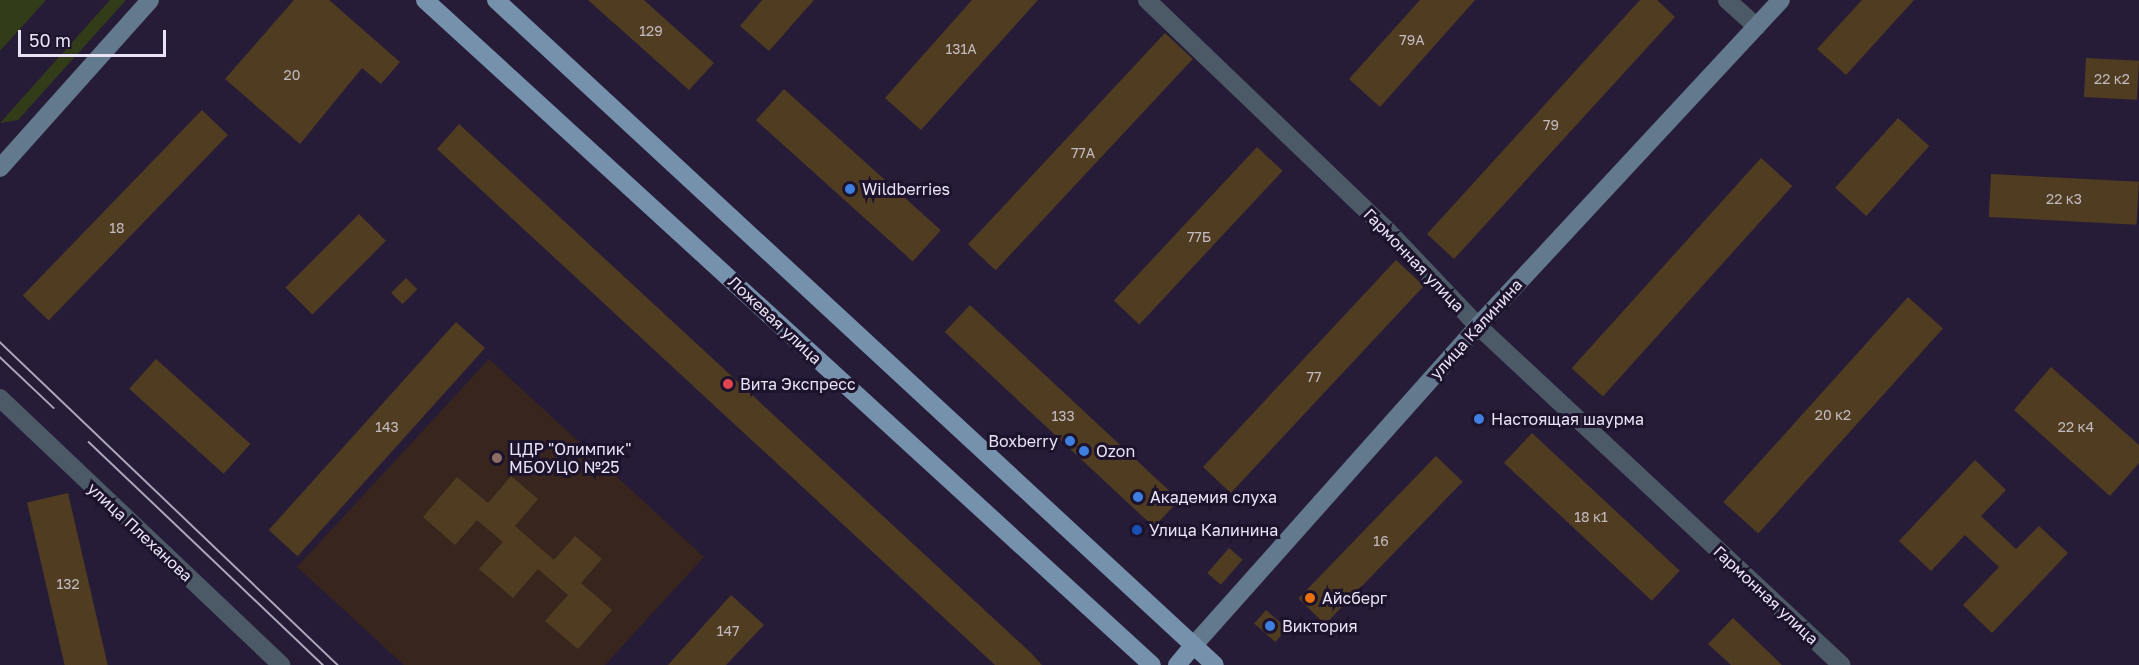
<!DOCTYPE html>
<meta charset="utf-8">
<style>
body{margin:0}
#map{position:relative;width:2139px;height:665px;overflow:hidden;background:#271c37;font-family:"Golos Text",sans-serif}
div>[style]{position:absolute}
.education>*{inset:0;background:#37251e}
.green>*{inset:0;background:#333c18}
.building>*{inset:0;background:#503d21;transform-origin:0 0}
.street>*{height:18px;margin:-9px;padding:0 9px;transform-origin:9px;border-radius:9px;background:#4c5a67}
.secondary>*{height:18px;margin:-9px;padding:0 9px;transform-origin:9px;border-radius:9px;background:#63798e}
.primary>*{height:18px;margin:-9px;padding:0 9px;transform-origin:9px;border-radius:9px;background:#7591ac}
.tram>*{height:1.5px;margin:-0.75px;padding:0 0.75px;transform-origin:0.75px;border-radius:0.75px;background:#aea6bb}
.dots>*{width:16px;height:16px;translate:-50% -50%;box-sizing:border-box;border:3px solid #1d132c;border-radius:50%}
span{translate:-50% -50%;white-space:nowrap;text-align:center;line-height:1.15;-webkit-text-stroke:6px #1d132c;paint-order:stroke}
.number-label{font-size:14px;color:#c3bac0}
.number-label span{-webkit-text-stroke-width:0}
.poi-label{font-size:16px;color:#e9e3f5}
.left{translate:0 -50%;text-align:left}
.right{translate:-100% -50%;text-align:right}
.street-label{font-size:16px;color:#e9e3f5}
.scale{position:absolute;left:18px;top:30px;width:148px;height:27px;box-sizing:border-box;border:3px solid #e9e3f5;border-top:0;padding-left:8px;font-size:18px;line-height:21px;white-space:nowrap;color:#e9e3f5;-webkit-text-stroke:4px #1d132c;paint-order:stroke}
</style>
<div id="map">
<div class="education">
<div style="clip-path:polygon(489px 359px,704px 557px,605px 665px,404px 665px,297px 567px)"></div>
</div>
<div class="green">
<div style="clip-path:polygon(0 0,46px 0,0 51px)"></div>
<div style="clip-path:polygon(110px 0,126px 0,18px 120px,0 123px)"></div>
</div>
<div class="building">
<div style="clip-path:polygon(294px 0,329px 0,400px 62px,381px 84px,362px 68px,300px 144px,225px 79px)"></div>
<div style="clip-path:polygon(588px 0,644px 0,714px 63px,689px 90px)"></div>
<div style="clip-path:polygon(762px 0,814px 0,769px 51px,740px 26px)"></div>
<div style="clip-path:polygon(972px 0,1038px 0,921px 130px,885px 98px)"></div>
<div style="clip-path:polygon(1420px 0,1475px 0,1380px 107px,1349px 79px)"></div>
<div style="clip-path:polygon(1640px 0,1657px 0,1675px 17px,1454px 259px,1427px 234px)"></div>
<div style="clip-path:polygon(1862px 0,1914px 0,1846px 75px,1817px 49px)"></div>
<div style="left:1165px;top:33px;width:38px;height:289px;rotate:43deg"></div>
<div style="left:2086px;top:58px;width:53px;height:39px;rotate:3deg"></div>
<div style="left:784px;top:89px;width:211px;height:42px;rotate:42deg"></div>
<div style="left:202px;top:110px;width:36px;height:258px;rotate:44deg"></div>
<div style="left:1898px;top:118px;width:42px;height:94px;rotate:42deg"></div>
<div style="clip-path:polygon(459px 124px,1030px 652px,1042px 665px,995px 665px,437px 149px)"></div>
<div style="left:1257px;top:147px;width:35px;height:210px;rotate:43deg"></div>
<div style="left:1761px;top:158px;width:42px;height:283px;rotate:42deg"></div>
<div style="left:1991px;top:174px;width:148px;height:43px;rotate:3deg"></div>
<div style="left:359px;top:214px;width:38px;height:104px;rotate:45deg"></div>
<div style="left:1396px;top:260px;width:38px;height:283px;rotate:43deg"></div>
<div style="left:406px;top:278px;width:16px;height:21px;rotate:45deg"></div>
<div style="left:1908px;top:297px;width:47px;height:276px;rotate:42deg"></div>
<div style="left:970px;top:305px;width:286px;height:37px;rotate:43deg"></div>
<div style="left:456px;top:322px;width:39px;height:280px;rotate:42deg"></div>
<div style="left:156px;top:359px;width:127px;height:40px;rotate:42deg"></div>
<div style="clip-path:polygon(2051px 367px,2139px 445px,2139px 463px,2110px 496px,2014px 410px)"></div>
<div style="left:1532px;top:433px;width:202px;height:41px;rotate:43deg"></div>
<div style="left:1436px;top:456px;width:37px;height:198px;rotate:44deg"></div>
<div style="clip-path:polygon(1975px 460px,2006px 490px,1981px 516px,2016px 549px,2039px 526px,2068px 553px,1992px 633px,1963px 605px,1999px 567px,1965px 535px,1931px 571px,1899px 541px)"></div>
<div style="clip-path:polygon(511px 476px,538px 499px,515px 526px,554px 560px,575px 536px,602px 559px,581px 583px,612px 610px,578px 649px,545px 621px,568px 595px,538px 569px,513px 598px,479px 569px,503px 542px,477px 520px,455px 545px,423px 517px,457px 477px,488px 503px)"></div>
<div style="left:68px;top:493px;width:177px;height:42px;rotate:77deg"></div>
<div style="left:1229px;top:548px;width:18px;height:33px;rotate:41deg"></div>
<div style="clip-path:polygon(731px 595px,764px 625px,726px 665px,668px 665px)"></div>
<div style="left:1266px;top:610px;width:28px;height:18px;rotate:41deg"></div>
<div style="clip-path:polygon(1733px 618px,1782px 665px,1731px 665px,1708px 644px)"></div>
</div>
<div class="street">
<div style="left:1147px;top:0;width:331px;rotate:43.8deg"></div>
<div style="left:1386px;top:229px;width:134px;rotate:46.5deg"></div>
<div style="left:1478px;top:326px;width:497px;rotate:43deg"></div>
<div style="left:1727px;top:0;width:40px;rotate:42deg"></div>
<div style="left:0;top:398px;width:388px;rotate:43.5deg"></div>
</div>
<div class="secondary">
<div style="left:0;top:168px;width:225px;rotate:-48.2deg"></div>
<div style="left:1194px;top:645px;width:427px;rotate:-48.3deg"></div>
<div style="left:1478px;top:326px;width:445px;rotate:-47.1deg"></div>
</div>
<div class="primary">
<div style="left:425px;top:0;width:985px;rotate:42.45deg"></div>
<div style="left:496px;top:0;width:979px;rotate:42.77deg"></div>
<div style="left:1177px;top:665px;width:26px;rotate:-50deg"></div>
</div>
<div class="tram">
<div style="left:0;top:342px;width:468px;rotate:43.7deg"></div>
<div style="left:0;top:357px;width:74px;rotate:43.4deg"></div>
<div style="left:89px;top:442px;width:323px;rotate:43.6deg"></div>
</div>
<div class="dots">
<div style="left:850px;top:189px;background:#3f7fe0"></div>
<div style="left:728px;top:384px;background:#e0444e"></div>
<div style="left:1479px;top:419px;background:#3f7fe0"></div>
<div style="left:1070px;top:441px;background:#3f7fe0"></div>
<div style="left:1084px;top:451px;background:#3f7fe0"></div>
<div style="left:497px;top:458px;background:#8d6e63"></div>
<div style="left:1138px;top:497px;background:#3f7fe0"></div>
<div style="left:1137px;top:530px;background:#1a4fb4"></div>
<div style="left:1310px;top:598px;background:#e8710a"></div>
<div style="left:1270px;top:626px;background:#3f7fe0"></div>
</div>
<div class="number-label">
<span style="left:651px;top:31px">129</span>
<span style="left:1412px;top:40px">79А</span>
<span style="left:961px;top:49px">131А</span>
<span style="left:292px;top:75px">20</span>
<span style="left:2112px;top:79px">22 к2</span>
<span style="left:1551px;top:125px">79</span>
<span style="left:1083px;top:153px">77А</span>
<span style="left:2064px;top:199px">22 к3</span>
<span style="left:117px;top:228px">18</span>
<span style="left:1199px;top:237px">77Б</span>
<span style="left:1314px;top:377px">77</span>
<span style="left:1833px;top:415px">20 к2</span>
<span style="left:1063px;top:416px">133</span>
<span style="left:387px;top:427px">143</span>
<span style="left:2076px;top:427px">22 к4</span>
<span style="left:1591px;top:517px">18 к1</span>
<span style="left:1381px;top:541px">16</span>
<span style="left:68px;top:584px">132</span>
<span style="left:728px;top:631px">147</span>
</div>
<div class="poi-label">
<span class="left" style="left:862px;top:189px">Wildberries</span>
<span class="left" style="left:740px;top:384px">Вита Экспресс</span>
<span class="left" style="left:1491px;top:419px">Настоящая шаурма</span>
<span class="right" style="left:1058px;top:441px">Boxberry</span>
<span class="left" style="left:509px;top:458px">ЦДР "Олимпик"<br>МБОУЦО №25</span>
<span class="left" style="left:1096px;top:451px">Ozon</span>
<span class="left" style="left:1150px;top:497px">Академия слуха</span>
<span class="left" style="left:1149px;top:530px">Улица Калинина</span>
<span class="left" style="left:1322px;top:598px">Айсберг</span>
<span class="left" style="left:1282px;top:626px">Виктория</span>
</div>
<div class="street-label">
<span style="left:1414px;top:260px;rotate:46deg">Гармонная улица</span>
<span style="left:775px;top:320px;rotate:43deg">Ложевая улица</span>
<span style="left:1476px;top:329px;rotate:-48deg">улица Калинина</span>
<span style="left:140px;top:532px;rotate:43deg">улица Плеханова</span>
<span style="left:1766px;top:595px;rotate:43deg">Гармонная улица</span>
</div>
<div class="scale">50 m</div>
</div>
